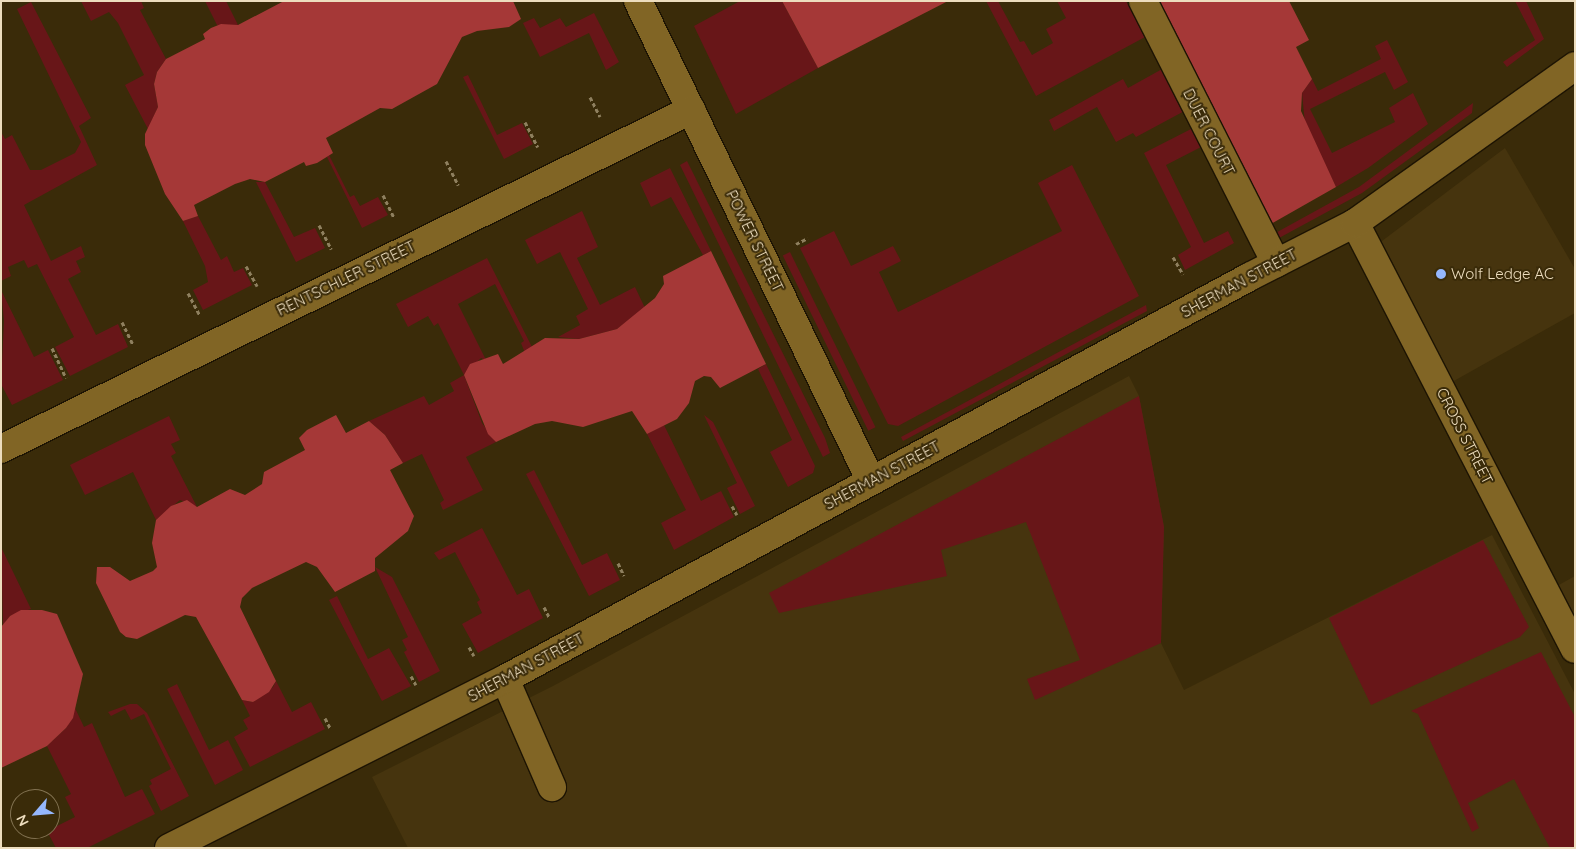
<!DOCTYPE html>
<style>
body{margin:0}
#map{position:relative;width:1576px;height:849px;overflow:hidden;background:#3a2b09;font-family:Quicksand,sans-serif}
div>[style]{position:absolute}
.built>*{inset:0;background:#46340e}
.green>*{inset:0;background:#681618;transform-origin:0 0}
.forest>*{inset:0;background:#a53837}
.path>*{height:3px;margin-top:-1.5px;transform-origin:0;background:repeating-linear-gradient(90deg,#8f805f 0 4px,transparent 0 6.5px)}
.roads{filter:drop-shadow(1px 0 #1d1403) drop-shadow(-1px 0 #1d1403) drop-shadow(0 1px #1d1403) drop-shadow(0 -1px #1d1403)}
.minor>*{height:28px;margin:-14px;padding:0 14px;transform-origin:14px;border-radius:14px;background:#816525}
.dots>*{width:14px;height:14px;translate:-50% -50%;box-sizing:border-box;border:2px solid #3a2b09;border-radius:50%}
span{translate:-50% -50%;white-space:nowrap;text-align:center;line-height:1.15;-webkit-text-stroke:4px #3a2b09;paint-order:stroke}
.street-label{font-size:15px;color:#edddbe}
.poi-label{font-size:15px;color:#edddbe}
.left{translate:0 -50%;text-align:left}
.frame{position:absolute;inset:0;border:2px solid #edddbe;pointer-events:none}
.north{position:absolute;left:10px;top:789px;width:50px;height:50px;box-sizing:border-box;background:#3a2b09;border:1px solid #827251;border-radius:50%;rotate:243deg;font-size:14px;font-weight:700;line-height:20px;text-align:center;color:#edddbe}
.north::after{content:'';display:block;margin:auto;width:18px;height:22px;background:#95b7fd;clip-path:polygon(50% 0,100% 100%,50% 72%,0 100%)}
</style>
<div id="map">
<div class="built">
<div style="clip-path:polygon(1505px 148px,1575px 269px,1575px 313px,1452px 382px,1381px 247px,1382px 241px)"></div>
<div style="clip-path:polygon(1129px 376px,1139px 396px,1164px 527px,1161px 643px,1184px 690px,1492px 535px,1575px 694px,1575px 848px,408px 848px,372px 777px,553px 686px)"></div>
<div style="clip-path:polygon(1575px 576px,1575px 619px,1557px 586px)"></div>
</div>
<div class="green">
<div style="clip-path:polygon(81px 1px,141px 1px,144px 8px,140px 10px,166px 59px,157px 72px,154px 84px,158px 107px,148px 129px,125px 85px,144px 75px,118px 23px,109px 12px,91px 21px)"></div>
<div style="clip-path:polygon(205px 1px,226px 1px,238px 25px,217px 25px)"></div>
<div style="clip-path:polygon(740px 1px,782px 1px,818px 68px,736px 114px,694px 26px)"></div>
<div style="clip-path:polygon(986px 1px,998px 1px,1020px 42px,1024px 41px,1032px 55px,1053px 43px,1046px 29px,1066px 18px,1057px 1px,1126px 1px,1145px 37px,1036px 96px)"></div>
<div style="clip-path:polygon(1515px 1px,1526px 1px,1544px 39px,1507px 67px,1503px 62px,1535px 40px)"></div>
<div style="clip-path:polygon(31px 2px,91px 118px,79px 126px,97px 165px,24px 205px,51px 261px,81px 246px,85px 257px,76px 261px,81px 272px,68px 279px,96px 335px,118px 324px,128px 347px,70px 376px,55px 347px,74px 337px,37px 264px,28px 268px,24px 260px,8px 267px,11px 276px,1px 281px,1px 132px,5px 139px,12px 135px,30px 170px,41px 170px,75px 153px,81px 142px,17px 9px)"></div>
<div style="clip-path:polygon(594px 13px,619px 62px,606px 70px,589px 33px,540px 57px,523px 23px,534px 18px,540px 28px,560px 18px,566px 27px)"></div>
<div style="clip-path:polygon(1387px 40px,1408px 82px,1394px 90px,1385px 72px,1310px 109px,1332px 153px,1395px 122px,1389px 108px,1413px 93px,1428px 124px,1368px 168px,1336px 187px,1305px 124px,1302px 93px,1312px 79px,1318px 91px,1381px 59px,1375px 46px)"></div>
<div style="clip-path:polygon(1164px 68px,1190px 108px,1136px 137px,1133px 133px,1116px 142px,1097px 107px,1054px 131px,1049px 120px,1123px 79px,1128px 88px)"></div>
<div style="clip-path:polygon(468px 75px,497px 135px,522px 123px,533px 144px,504px 159px,463px 77px)"></div>
<div style="clip-path:polygon(1473px 103px,1472px 113px,1362px 193px,1279px 238px,1270px 236px,1359px 187px)"></div>
<div style="clip-path:polygon(1193px 128px,1203px 146px,1166px 165px,1204px 243px,1228px 231px,1234px 243px,1185px 270px,1178px 255px,1191px 247px,1144px 153px)"></div>
<div style="clip-path:polygon(329px 155px,350px 197px,354px 195px,360px 206px,378px 197px,388px 215px,362px 228px,327px 157px)"></div>
<div style="clip-path:polygon(687px 161px,825px 438px,830px 453px,823px 457px,680px 165px)"></div>
<div style="clip-path:polygon(1072px 165px,1139px 296px,898px 426px,888px 424px,800px 248px,834px 231px,851px 266px,893px 246px,901px 261px,879px 272px,898px 312px,1062px 231px,1038px 183px)"></div>
<div style="clip-path:polygon(670px 168px,711px 251px,703px 255px,671px 197px,651px 207px,640px 183px)"></div>
<div style="clip-path:polygon(256px 182px,265px 182px,294px 237px,315px 228px,325px 248px,296px 262px)"></div>
<div style="clip-path:polygon(582px 211px,598px 247px,577px 258px,600px 305px,635px 287px,645px 308px,617px 329px,579px 339px,558px 337px,580px 325px,576px 316px,588px 309px,560px 252px,537px 264px,525px 240px)"></div>
<div style="clip-path:polygon(198px 216px,221px 260px,227px 256px,234px 272px,243px 268px,252px 285px,203px 310px,193px 290px,208px 282px,205px 266px,183px 221px)"></div>
<div style="left:790px;top:252px;width:195px;height:8px;rotate:64deg"></div>
<div style="clip-path:polygon(487px 258px,532px 347px,525px 353px,521px 343px,524px 341px,495px 284px,458px 304px,486px 360px,481px 358px,464px 375px,482px 423px,496px 442px,466px 457px,483px 490px,443px 510px,440px 503px,444px 500px,422px 454px,403px 463px,385px 435px,369px 421px,424px 396px,429px 405px,454px 391px,450px 383px,464px 375px,438px 323px,434px 326px,428px 316px,408px 327px,396px 304px)"></div>
<div style="clip-path:polygon(1px 290px,34px 357px,48px 350px,63px 380px,12px 405px,1px 384px,4px 321px)"></div>
<div style="clip-path:polygon(1146px 305px,1147px 311px,903px 441px,901px 437px)"></div>
<div style="clip-path:polygon(766px 364px,815px 466px,813px 473px,788px 487px,770px 452px,792px 440px,758px 369px)"></div>
<div style="clip-path:polygon(1139px 396px,1164px 527px,1161px 643px,1035px 700px,1027px 679px,1080px 660px,1026px 522px,941px 550px,947px 576px,779px 613px,769px 593px)"></div>
<div style="clip-path:polygon(704px 415px,713px 422px,755px 506px,740px 514px,727px 488px,737px 483px)"></div>
<div style="clip-path:polygon(169px 416px,180px 440px,171px 444px,176px 453px,171px 456px,197px 507px,180px 500px,156px 520px,133px 472px,85px 495px,70px 465px)"></div>
<div style="clip-path:polygon(664px 425px,701px 501px,721px 491px,734px 517px,674px 550px,661px 523px,686px 510px,647px 434px)"></div>
<div style="clip-path:polygon(534px 470px,582px 565px,607px 553px,620px 580px,589px 596px,526px 474px)"></div>
<div style="clip-path:polygon(482px 528px,517px 595px,529px 589px,543px 618px,478px 653px,462px 624px,482px 613px,477px 602px,480px 600px,455px 552px,439px 560px,434px 553px)"></div>
<div style="clip-path:polygon(1483px 540px,1529px 627px,1520px 637px,1371px 705px,1329px 618px)"></div>
<div style="clip-path:polygon(1px 547px,31px 609px,10px 616px,3px 625px)"></div>
<div style="clip-path:polygon(375px 567px,392px 577px,440px 671px,419px 682px,404px 652px,407px 650px,402px 640px,408px 637px)"></div>
<div style="clip-path:polygon(337px 596px,368px 659px,389px 648px,411px 686px,382px 701px,329px 600px)"></div>
<div style="clip-path:polygon(1541px 652px,1575px 717px,1575px 848px,1550px 848px,1514px 779px,1468px 803px,1479px 828px,1472px 832px,1418px 714px,1411px 711px)"></div>
<div style="clip-path:polygon(276px 681px,292px 712px,311px 702px,325px 729px,250px 767px,234px 737px,248px 729px,243px 720px,250px 716px,242px 700px,253px 702px,273px 687px)"></div>
<div style="clip-path:polygon(177px 684px,209px 750px,228px 740px,243px 770px,215px 785px,167px 689px)"></div>
<div style="clip-path:polygon(130px 704px,137px 704px,147px 713px,189px 796px,161px 811px,149px 786px,152px 784px,150px 780px,171px 769px,144px 714px,131px 720px,125px 709px,111px 716px,108px 712px)"></div>
<div style="clip-path:polygon(75px 708px,84px 727px,92px 723px,125px 797px,142px 789px,155px 814px,87px 848px,56px 848px,47px 831px,75px 817px,65px 797px,71px 794px,47px 746px,66px 728px)"></div>
</div>
<div class="forest">
<div style="clip-path:polygon(284px 1px,513px 1px,521px 19px,509px 27px,477px 31px,462px 37px,437px 84px,392px 109px,380px 108px,326px 138px,333px 153px,317px 163px,306px 166px,304px 162px,265px 182px,250px 179px,235px 184px,194px 205px,198px 216px,183px 221px,165px 194px,145px 145px,145px 134px,158px 107px,154px 84px,157px 72px,166px 59px,205px 39px,203px 34px,211px 28px,221px 24px,238px 25px)"></div>
<div style="clip-path:polygon(782px 1px,948px 1px,818px 68px)"></div>
<div style="clip-path:polygon(1155px 1px,1289px 1px,1309px 40px,1296px 47px,1312px 79px,1302px 93px,1301px 111px,1336px 187px,1269px 225px)"></div>
<div style="clip-path:polygon(711px 251px,766px 364px,720px 388px,711px 377px,704px 376px,695px 381px,689px 403px,677px 419px,647px 434px,632px 411px,583px 427px,552px 421px,535px 424px,496px 442px,488px 434px,464px 375px,470px 364px,498px 354px,503px 364px,545px 338px,579px 339px,617px 329px,655px 298px,664px 284px,663px 276px)"></div>
<div style="clip-path:polygon(336px 415px,346px 433px,369px 421px,385px 435px,403px 463px,390px 470px,414px 516px,408px 531px,375px 558px,375px 571px,335px 592px,317px 567px,306px 562px,252px 588px,242px 598px,240px 607px,276px 681px,269px 692px,253px 702px,242px 700px,196px 617px,185px 615px,137px 639px,126px 637px,120px 632px,96px 583px,97px 567px,110px 567px,130px 581px,153px 571px,157px 567px,152px 543px,156px 520px,171px 506px,187px 500px,197px 507px,230px 489px,245px 495px,262px 484px,264px 472px,305px 450px,299px 438px,307px 430px)"></div>
<div style="clip-path:polygon(21px 610px,42px 610px,57px 614px,83px 674px,73px 718px,66px 728px,47px 746px,1px 768px,1px 627px,10px 616px)"></div>
</div>
<div class="path">
<div style="left:590px;top:97px;width:22px;rotate:63deg"></div>
<div style="left:525px;top:122px;width:28px;rotate:63deg"></div>
<div style="left:446px;top:161px;width:27px;rotate:63deg"></div>
<div style="left:383px;top:195px;width:25px;rotate:64deg"></div>
<div style="left:319px;top:225px;width:27px;rotate:63deg"></div>
<div style="left:796px;top:244px;width:13px;rotate:-27deg"></div>
<div style="left:1173px;top:257px;width:20px;rotate:60deg"></div>
<div style="left:246px;top:266px;width:23px;rotate:61deg"></div>
<div style="left:188px;top:293px;width:24px;rotate:62deg"></div>
<div style="left:122px;top:322px;width:25px;rotate:64deg"></div>
<div style="left:52px;top:348px;width:33px;rotate:65deg"></div>
<div style="left:732px;top:506px;width:10px;rotate:61deg"></div>
<div style="left:618px;top:563px;width:14px;rotate:65deg"></div>
<div style="left:544px;top:607px;width:11px;rotate:63deg"></div>
<div style="left:469px;top:647px;width:10px;rotate:61deg"></div>
<div style="left:411px;top:676px;width:10px;rotate:61deg"></div>
<div style="left:325px;top:718px;width:11px;rotate:63deg"></div>
</div>
<div class="roads">
<div class="minor">
<div style="left:638px;top:1px;width:534px;rotate:64.11deg"></div>
<div style="left:1143px;top:1px;width:294px;rotate:63.1deg"></div>
<div style="left:1355px;top:223px;width:479px;rotate:62.7deg"></div>
<div style="left:1px;top:449px;width:769px;rotate:-26.17deg"></div>
<div style="left:505px;top:679px;width:118px;rotate:66.5deg"></div>
<div style="left:169px;top:848px;width:376px;rotate:-26.7deg"></div>
<div style="left:505px;top:679px;width:846px;rotate:-28.38deg"></div>
<div style="left:1249px;top:277px;width:119px;rotate:-27deg"></div>
<div style="left:1355px;top:223px;width:270px;rotate:-35.5deg"></div>
</div>
</div>
<div class="dots">
<div style="left:1441px;top:274px;background:#95b7fd"></div>
</div>
<div class="street-label">
<span style="left:1209px;top:132px;rotate:63deg">DUER COURT</span>
<span style="left:755px;top:241px;rotate:64deg">POWER STREET</span>
<span style="left:346px;top:278px;rotate:-26deg">RENTSCHLER STREET</span>
<span style="left:1239px;top:283px;rotate:-28deg">SHERMAN STREET</span>
<span style="left:1465px;top:436px;rotate:63deg">CROSS STREET</span>
<span style="left:882px;top:475px;rotate:-28deg">SHERMAN STREET</span>
<span style="left:526px;top:667px;rotate:-28deg">SHERMAN STREET</span>
</div>
<div class="poi-label">
<span class="left" style="left:1451px;top:274px">Wolf Ledge AC</span>
</div>
<div class="frame"></div>
<div class="north">N</div>
</div>
